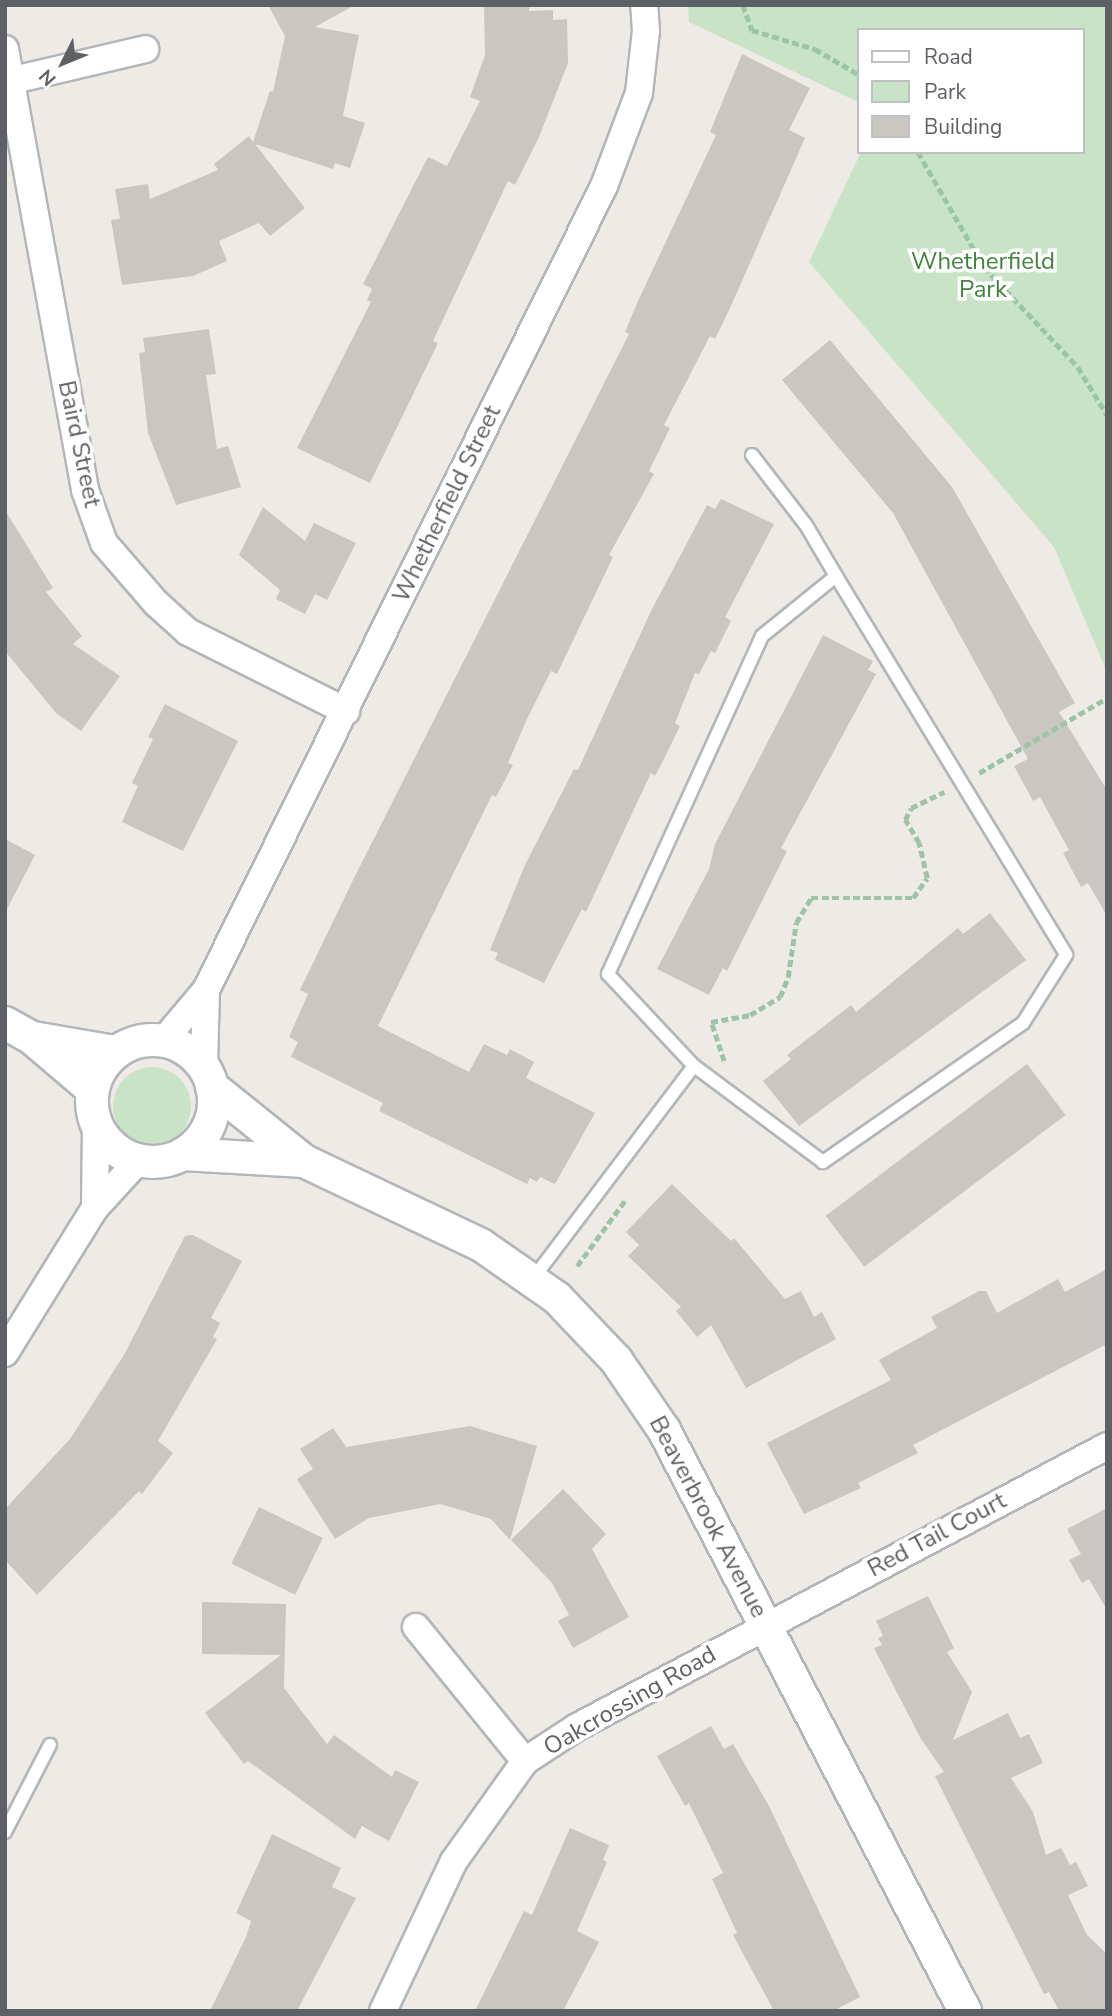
<!DOCTYPE html>
<style>
body{margin:0}
#map{position:relative;width:1112px;height:2016px;overflow:hidden;background:#eeebe6;font-family:"Nunito Sans",sans-serif}
div>[style]{position:absolute}
.green>*{inset:0;background:#c8e3c5}
.round{border-radius:50%}
.building>*{inset:0;background:#cac6c2;transform-origin:0 0}
.path>*{height:4.5px;margin-top:-2.25px;transform-origin:0;background:repeating-linear-gradient(90deg,#9ec4a6 0 7px,transparent 0 10.5px)}
.roads{filter:drop-shadow(2px 0 #b3b6b9) drop-shadow(-2px 0 #b3b6b9) drop-shadow(0 2px #b3b6b9) drop-shadow(0 -2px #b3b6b9)}
.service>*{height:12px;margin:-6px;padding:0 6px;transform-origin:6px;border-radius:6px;background:#fff}
.minor>*{height:26px;margin:-13px;padding:0 13px;transform-origin:13px;border-radius:13px;background:#fff}
.tertiary>*{height:32px;margin:-16px;padding:0 16px;transform-origin:16px;border-radius:16px;background:#fff}
.tertiary>.ring{margin:-16px;padding:0;box-sizing:content-box;background:none;border:32px solid #fff;border-radius:50%}
span{translate:-50% -50%;white-space:nowrap;text-align:center;line-height:1.15;-webkit-text-stroke:7px #fff;paint-order:stroke}
.park-label{font-size:24px;color:#42833e}
.street-label{font-size:24px;color:#5d6165}
.frame{position:absolute;inset:0;border:7px solid #5d6165;pointer-events:none}
.legend{position:absolute;left:857px;top:28px;width:228px;height:126px;box-sizing:border-box;background:#fff;border:2px solid #bec0c1;margin:0;padding:9px 12px;list-style:none;font-size:21px;color:#5d6165}
.legend li{display:flex;align-items:center;gap:14px;height:35px}
.legend b{width:35px;border:2px solid #bec0c1}
.north{position:absolute;left:28px;top:28px;width:70px;height:70px;-webkit-text-stroke:5px #fff;paint-order:stroke;rotate:227deg;font-size:19px;font-weight:700;line-height:28px;text-align:center;color:#5d6165}
.north::after{content:'';display:block;margin:auto;width:24px;height:32px;background:#5d6165;clip-path:polygon(50% 0,100% 100%,50% 72%,0 100%)}
</style>
<div id="map">
<div class="green">
<div style="clip-path:polygon(688px 5px,1107px 5px,1107px 672px,1054px 547px,809px 262px,861px 152px,1082px 152px,1082px 30px,858px 30px,858px 102px,689px 22px)"></div>
<div class="round" style="left:113px;top:1067px;width:78px;height:78px"></div>
</div>
<div class="building">
<div style="clip-path:polygon(268px 5px,355px 5px,315px 27px,359px 35px,343px 116px,365px 123px,350px 168px,335px 163px,333px 169px,255px 144px,305px 208px,270px 236px,259px 223px,219px 241px,227px 261px,193px 276px,122px 285px,111px 220px,120px 219px,115px 189px,148px 184px,150px 199px,218px 170px,214px 164px,249px 136px,253px 142px,270px 91px,273px 92px,285px 36px)"></div>
<div style="clip-path:polygon(484px 5px,529px 5px,529px 11px,553px 10px,553px 20px,567px 19px,568px 63px,539px 137px,515px 185px,508px 181px,433px 341px,438px 343px,370px 483px,297px 448px,371px 302px,367px 300px,372px 289px,363px 284px,428px 157px,447px 166px,480px 101px,470px 97px,485px 55px)"></div>
<div style="clip-path:polygon(742px 54px,810px 88px,789px 130px,805px 138px,731px 306px,715px 339px,710px 336px,664px 425px,670px 428px,649px 471px,654px 474px,609px 555px,613px 557px,557px 674px,551px 671px,527px 719px,508px 763px,513px 765px,496px 797px,492px 795px,378px 1026px,469px 1072px,484px 1044px,507px 1055px,510px 1049px,534px 1062px,526px 1078px,595px 1113px,555px 1184px,540px 1177px,537px 1182px,530px 1178px,527px 1184px,379px 1111px,383px 1103px,291px 1057px,298px 1042px,289px 1037px,308px 994px,300px 990px,353px 880px,629px 334px,625px 332px,638px 301px,716px 135px,710px 132px)"></div>
<div style="clip-path:polygon(209px 329px,216px 374px,206px 375px,217px 449px,228px 446px,241px 487px,176px 505px,148px 433px,139px 353px,145px 352px,143px 338px)"></div>
<div style="clip-path:polygon(830px 340px,952px 487px,1075px 703px,1059px 712px,1107px 790px,1107px 916px,1088px 883px,1081px 887px,1063px 853px,1069px 850px,1040px 797px,1033px 801px,1014px 766px,1028px 759px,893px 513px,782px 380px)"></div>
<div style="clip-path:polygon(721px 499px,774px 524px,725px 617px,731px 621px,715px 653px,711px 651px,699px 674px,695px 673px,675px 723px,680px 726px,664px 759px,655px 776px,651px 773px,586px 912px,582px 909px,544px 983px,495px 960px,498px 953px,490px 950px,525px 865px,574px 769px,578px 770px,651px 611px,707px 505px,715px 509px)"></div>
<div style="clip-path:polygon(263px 507px,305px 541px,314px 523px,356px 543px,327px 600px,315px 594px,305px 614px,276px 599px,280px 590px,239px 555px)"></div>
<div style="clip-path:polygon(5px 510px,53px 588px,46px 592px,82px 636px,73px 644px,120px 676px,81px 731px,56px 713px,5px 651px)"></div>
<div style="clip-path:polygon(823px 635px,873px 661px,868px 670px,876px 674px,781px 848px,787px 851px,727px 971px,723px 968px,709px 995px,657px 969px,709px 869px,715px 844px)"></div>
<div style="clip-path:polygon(165px 704px,238px 741px,183px 851px,122px 822px,138px 786px,132px 783px,153px 739px,148px 737px)"></div>
<div style="clip-path:polygon(5px 839px,35px 855px,5px 913px)"></div>
<div style="clip-path:polygon(990px 913px,1026px 960px,799px 1126px,763px 1081px,791px 1059px,787px 1055px,851px 1005px,856px 1012px,958px 928px,963px 934px)"></div>
<div style="left:1027px;top:1064px;width:64px;height:252px;rotate:53deg"></div>
<div style="clip-path:polygon(672px 1184px,731px 1241px,734px 1238px,785px 1299px,801px 1291px,814px 1317px,822px 1312px,836px 1339px,746px 1388px,711px 1325px,697px 1337px,676px 1311px,681px 1307px,628px 1256px,639px 1245px,626px 1232px)"></div>
<div style="clip-path:polygon(193px 1235px,242px 1261px,211px 1318px,220px 1323px,213px 1337px,217px 1339px,158px 1441px,173px 1453px,142px 1494px,139px 1491px,37px 1595px,5px 1560px,5px 1509px,70px 1439px,124px 1355px,185px 1236px)"></div>
<div style="clip-path:polygon(1107px 1269px,1107px 1344px,913px 1445px,918px 1453px,858px 1483px,861px 1488px,804px 1514px,767px 1443px,891px 1380px,879px 1360px,937px 1328px,931px 1317px,979px 1291px,986px 1291px,997px 1313px,1058px 1279px,1065px 1292px)"></div>
<div style="clip-path:polygon(470px 1426px,537px 1446px,510px 1540px,491px 1519px,440px 1504px,369px 1518px,335px 1539px,297px 1479px,313px 1469px,300px 1449px,333px 1428px,346px 1447px)"></div>
<div style="clip-path:polygon(563px 1489px,606px 1534px,592px 1549px,629px 1617px,573px 1648px,558px 1621px,569px 1615px,552px 1583px,511px 1540px)"></div>
<div style="left:259px;top:1507px;width:71px;height:63px;rotate:26deg"></div>
<div style="clip-path:polygon(1107px 1508px,1107px 1610px,1089px 1579px,1082px 1583px,1069px 1560px,1081px 1554px,1067px 1529px)"></div>
<div style="clip-path:polygon(928px 1596px,954px 1648px,947px 1652px,972px 1692px,953px 1740px,1008px 1713px,1020px 1738px,1029px 1734px,1043px 1763px,1011px 1778px,1033px 1812px,1046px 1855px,1061px 1848px,1070px 1865px,1076px 1862px,1088px 1886px,1068px 1895px,1087px 1935px,1107px 1954px,1107px 2011px,1059px 2011px,1049px 1992px,1044px 1994px,935px 1776px,944px 1772px,921px 1739px,874px 1648px,882px 1645px,878px 1638px,883px 1636px,876px 1621px)"></div>
<div style="clip-path:polygon(202px 1602px,286px 1604px,284px 1688px,327px 1744px,334px 1735px,392px 1777px,395px 1770px,419px 1782px,389px 1841px,362px 1826px,355px 1839px,248px 1761px,244px 1764px,205px 1713px,281px 1655px,202px 1654px)"></div>
<div style="clip-path:polygon(711px 1726px,724px 1749px,733px 1744px,768px 1804px,860px 1997px,833px 2011px,774px 2011px,733px 1935px,737px 1933px,712px 1879px,723px 1873px,689px 1803px,685px 1806px,657px 1756px)"></div>
<div style="clip-path:polygon(570px 1828px,609px 1845px,603px 1860px,607px 1862px,577px 1931px,599px 1942px,563px 2011px,475px 2011px,524px 1911px,532px 1915px)"></div>
<div style="clip-path:polygon(272px 1834px,341px 1868px,332px 1887px,356px 1898px,297px 2011px,210px 2011px,246px 1937px,251px 1921px,236px 1913px)"></div>
</div>
<div class="path">
<div style="left:743px;top:5px;width:27px;rotate:70deg"></div>
<div style="left:752px;top:30px;width:66px;rotate:16.8deg"></div>
<div style="left:815px;top:49px;width:50px;rotate:30.2deg"></div>
<div style="left:918px;top:152px;width:133px;rotate:60.1deg"></div>
<div style="left:984px;top:267px;width:137px;rotate:46.8deg"></div>
<div style="left:1078px;top:367px;width:56px;rotate:58.9deg"></div>
<div style="left:979px;top:773px;width:148px;rotate:-30.4deg"></div>
<div style="left:724px;top:1061px;width:41px;rotate:-108.4deg"></div>
<div style="left:711px;top:1022px;width:40px;rotate:-10deg"></div>
<div style="left:750px;top:1015px;width:35px;rotate:-31deg"></div>
<div style="left:780px;top:997px;width:22px;rotate:-68deg"></div>
<div style="left:788px;top:977px;width:55px;rotate:-81.6deg"></div>
<div style="left:796px;top:923px;width:29px;rotate:-59deg"></div>
<div style="left:811px;top:898px;width:102px"></div>
<div style="left:913px;top:898px;width:24px;rotate:-55deg"></div>
<div style="left:927px;top:878px;width:36px;rotate:-103deg"></div>
<div style="left:919px;top:843px;width:27px;rotate:-121deg"></div>
<div style="left:905px;top:820px;width:13px;rotate:-63deg"></div>
<div style="left:911px;top:808px;width:37px;rotate:-26deg"></div>
<div style="left:577px;top:1266px;width:83px;rotate:-53.8deg"></div>
</div>
<div class="roads">
<div class="service">
<div style="left:752px;top:455px;width:88px;rotate:52.4deg"></div>
<div style="left:806px;top:525px;width:59px;rotate:59.5deg"></div>
<div style="left:532px;top:1280px;width:268px;rotate:-52.9deg"></div>
<div style="left:694px;top:1066px;width:126px;rotate:-133.1deg"></div>
<div style="left:608px;top:974px;width:371px;rotate:-65.5deg"></div>
<div style="left:762px;top:636px;width:95px;rotate:-39deg"></div>
<div style="left:836px;top:576px;width:443px;rotate:58.7deg"></div>
<div style="left:1066px;top:955px;width:80px;rotate:122.3deg"></div>
<div style="left:1023px;top:1023px;width:244px;rotate:145.2deg"></div>
<div style="left:823px;top:1162px;width:161px;rotate:-143.3deg"></div>
<div style="left:5px;top:1832px;width:98px;rotate:-62.7deg"></div>
</div>
<div class="minor">
<div style="left:5px;top:49px;width:448px;rotate:79.7deg"></div>
<div style="left:85px;top:490px;width:56px;rotate:70.3deg"></div>
<div style="left:104px;top:543px;width:79px;rotate:49.1deg"></div>
<div style="left:156px;top:603px;width:43px;rotate:42.2deg"></div>
<div style="left:188px;top:632px;width:177px;rotate:26.6deg"></div>
<div style="left:9px;top:81px;width:140px;rotate:-13.2deg"></div>
<div style="left:164px;top:1040px;width:65px;rotate:-50deg"></div>
<div style="left:206px;top:990px;width:897px;rotate:-63.66deg"></div>
<div style="left:604px;top:186px;width:99px;rotate:-69.4deg"></div>
<div style="left:639px;top:93px;width:62px;rotate:-83.6deg"></div>
<div style="left:646px;top:31px;width:26px;rotate:-94deg"></div>
<div style="left:204px;top:1066px;width:76px;rotate:-88.5deg"></div>
<div style="left:95px;top:1208px;width:81px;rotate:-89.3deg"></div>
<div style="left:5px;top:1353px;width:171px;rotate:-58.2deg"></div>
<div style="left:95px;top:1208px;width:64px;rotate:-47.5deg"></div>
<div style="left:416px;top:1627px;width:173px;rotate:50.9deg"></div>
<div style="left:383px;top:2011px;width:166px;rotate:-64.7deg"></div>
<div style="left:454px;top:1861px;width:123px;rotate:-54.6deg"></div>
<div style="left:525px;top:1761px;width:62px;rotate:-33.2deg"></div>
<div style="left:577px;top:1727px;width:600px;rotate:-27.93deg"></div>
</div>
<div class="tertiary">
<div style="left:5px;top:1023px;width:31px;rotate:29deg"></div>
<div style="left:32px;top:1038px;width:79px;rotate:40.4deg"></div>
<div style="left:33px;top:1038px;width:83px;rotate:9.7deg"></div>
<div class="ring" style="left:92px;top:1040px;width:90px;height:90px"></div>
<div style="left:212px;top:1087px;width:118px;rotate:38.8deg"></div>
<div style="left:304px;top:1161px;width:196px;rotate:25.4deg"></div>
<div style="left:481px;top:1245px;width:93px;rotate:34.9deg"></div>
<div style="left:557px;top:1298px;width:86px;rotate:46.4deg"></div>
<div style="left:616px;top:1360px;width:85px;rotate:55.6deg"></div>
<div style="left:664px;top:1430px;width:654px;rotate:62.61deg"></div>
<div style="left:183px;top:1154px;width:121px;rotate:3.3deg"></div>
</div>
</div>
<div class="park-label">
<span style="left:983px;top:276px">Whetherfield<br>Park</span>
</div>
<div class="street-label">
<span style="left:79px;top:444px;rotate:78deg">Baird Street</span>
<span style="left:447px;top:504px;rotate:-64deg">Whetherfield Street</span>
<span style="left:708px;top:1517px;rotate:62deg">Beaverbrook Avenue</span>
<span style="left:937px;top:1535px;rotate:-28deg">Red Tail Court</span>
<span style="left:630px;top:1701px;rotate:-30deg">Oakcrossing Road</span>
</div>
<div class="frame"></div>
<ul class="legend">
<li><b style="height:9px;background:#fff"></b>Road</li>
<li><b style="height:19px;background:#c8e3c5"></b>Park</li>
<li><b style="height:19px;background:#cac6c2"></b>Building</li>
</ul>
<div class="north">N</div>
</div>
